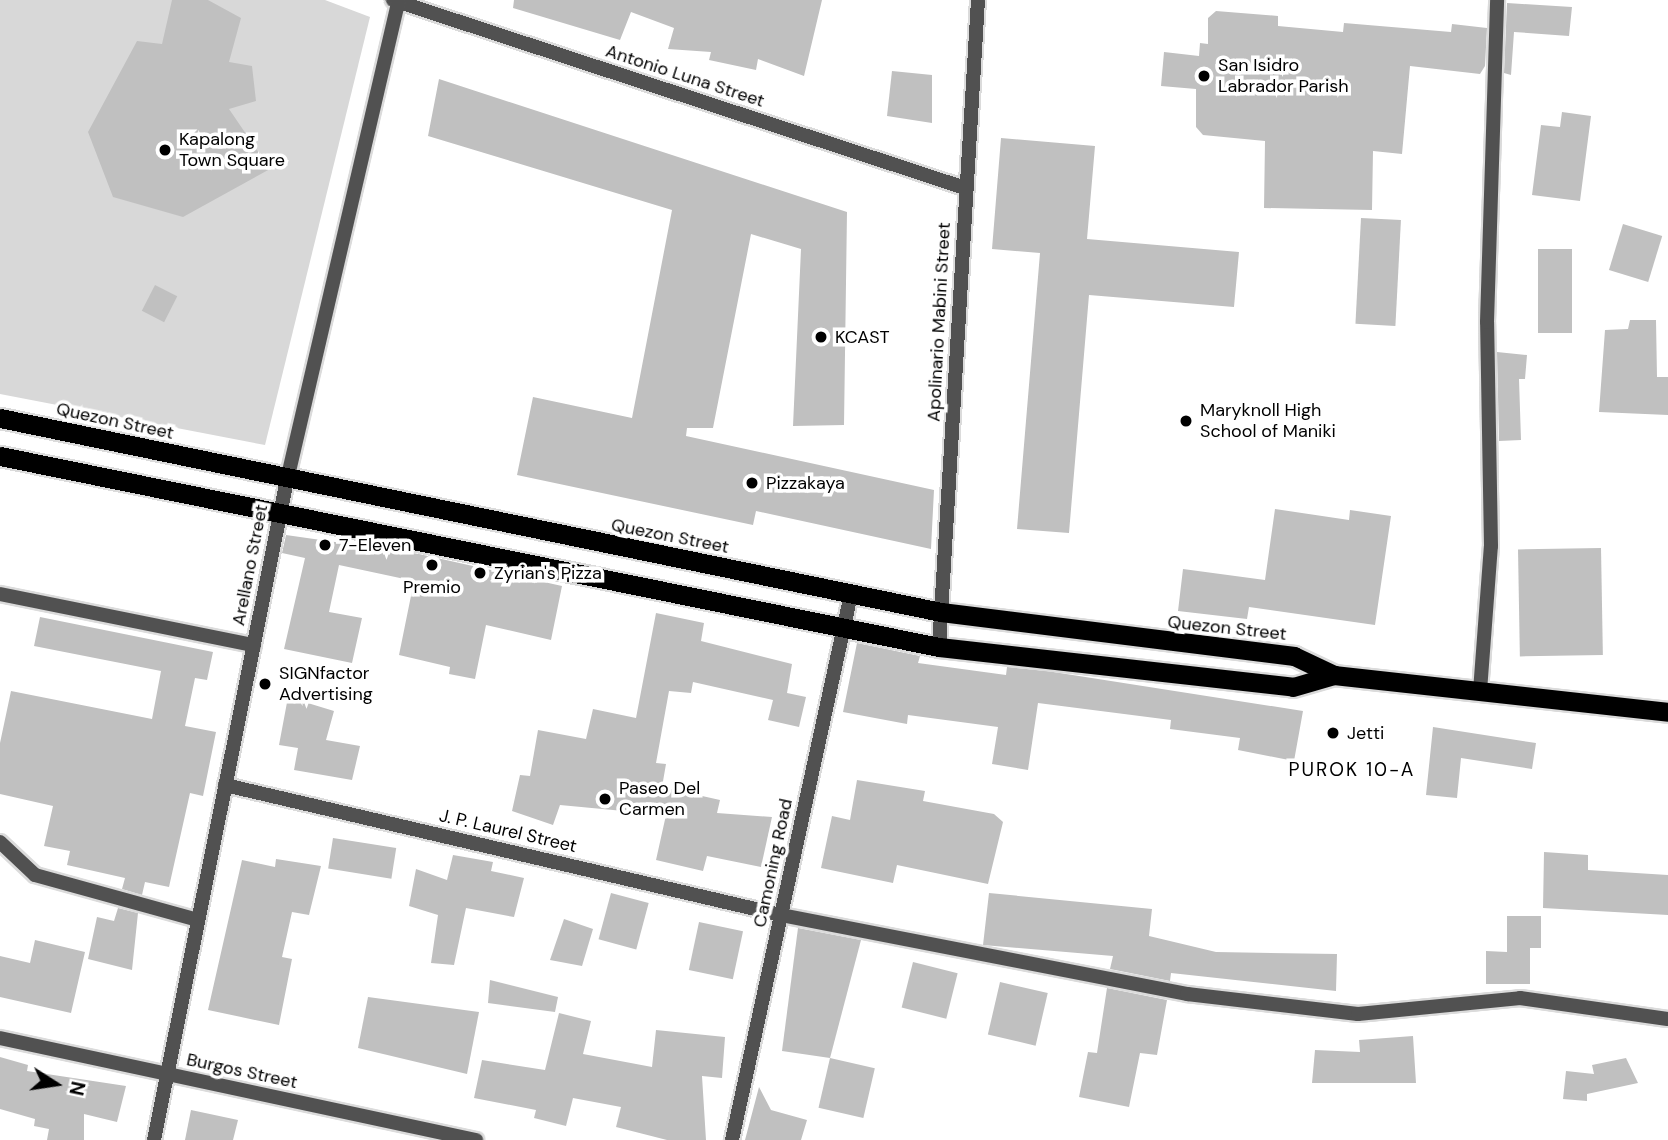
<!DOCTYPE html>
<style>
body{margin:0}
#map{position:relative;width:1668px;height:1140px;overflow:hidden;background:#fff;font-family:"DM Sans",sans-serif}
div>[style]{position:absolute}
.green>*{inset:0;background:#d8d8d8}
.building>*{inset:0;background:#c0c0c0;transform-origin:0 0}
.roads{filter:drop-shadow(2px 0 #dbdbdb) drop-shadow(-2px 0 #dbdbdb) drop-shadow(0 2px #dbdbdb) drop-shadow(0 -2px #dbdbdb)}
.service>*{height:14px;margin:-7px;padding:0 7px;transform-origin:7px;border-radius:7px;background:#515151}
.minor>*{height:14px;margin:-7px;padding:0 7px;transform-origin:7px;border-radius:7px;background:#515151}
.tertiary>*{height:14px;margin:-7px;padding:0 7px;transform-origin:7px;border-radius:7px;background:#515151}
.trunk>*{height:19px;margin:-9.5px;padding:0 9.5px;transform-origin:9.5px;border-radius:9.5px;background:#000}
.dots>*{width:19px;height:19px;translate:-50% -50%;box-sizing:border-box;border:4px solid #fff;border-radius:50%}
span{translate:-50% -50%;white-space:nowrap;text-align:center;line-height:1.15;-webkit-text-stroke:7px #fff;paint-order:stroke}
.poi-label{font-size:18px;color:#000}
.left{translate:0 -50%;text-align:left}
.street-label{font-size:18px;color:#000}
.neighbourhood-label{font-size:19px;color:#000;letter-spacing:2px}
.north{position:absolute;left:21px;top:1049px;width:70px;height:70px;-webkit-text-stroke:5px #fff;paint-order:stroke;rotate:102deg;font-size:19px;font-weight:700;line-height:28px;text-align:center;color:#000}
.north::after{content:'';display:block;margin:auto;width:24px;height:32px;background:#000;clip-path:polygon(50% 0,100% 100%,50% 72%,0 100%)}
</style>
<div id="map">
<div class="green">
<div style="clip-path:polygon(0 0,325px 0,370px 17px,265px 445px,0 394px)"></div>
</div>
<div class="building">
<div style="clip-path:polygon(172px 0,208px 0,241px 18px,229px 62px,252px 66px,256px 101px,229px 109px,270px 169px,183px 217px,113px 197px,88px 132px,137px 41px,162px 44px)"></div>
<div style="clip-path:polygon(514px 0,822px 0,804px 76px,758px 59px,756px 70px,709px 60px,711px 52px,668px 49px,674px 28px,631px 12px,620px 40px,513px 8px)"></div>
<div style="clip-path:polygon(1507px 3px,1572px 7px,1569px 36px,1514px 32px,1511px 75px,1504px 73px)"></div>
<div style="clip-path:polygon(1216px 11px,1278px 16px,1278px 26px,1343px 32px,1344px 23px,1451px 32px,1452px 24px,1487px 28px,1485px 66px,1480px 74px,1410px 66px,1402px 154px,1373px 151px,1372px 210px,1264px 208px,1265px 141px,1203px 135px,1196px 127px,1196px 89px,1161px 86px,1164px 52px,1199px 56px,1200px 43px,1208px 44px,1208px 18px)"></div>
<div style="clip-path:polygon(892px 71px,932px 75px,932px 123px,887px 116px)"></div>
<div style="clip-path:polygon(439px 79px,847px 212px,844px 425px,793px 426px,801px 249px,751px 234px,713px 428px,687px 428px,686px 436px,934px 490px,931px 549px,756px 511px,753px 525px,517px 475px,533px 397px,632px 418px,672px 210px,428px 136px)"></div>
<div style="clip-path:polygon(1562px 112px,1591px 116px,1580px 201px,1532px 195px,1541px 125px,1560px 127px)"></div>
<div style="clip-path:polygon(1001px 138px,1095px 146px,1087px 239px,1239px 252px,1234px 307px,1089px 295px,1069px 533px,1017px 529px,1040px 253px,992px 249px)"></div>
<div style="left:1361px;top:218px;width:40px;height:106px;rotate:3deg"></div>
<div style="left:1623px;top:224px;width:41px;height:48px;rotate:17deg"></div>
<div style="left:1538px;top:249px;width:34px;height:84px"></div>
<div style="left:155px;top:285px;width:25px;height:29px;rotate:27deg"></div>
<div style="clip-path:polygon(1630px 320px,1656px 320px,1657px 377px,1668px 377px,1668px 415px,1599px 412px,1605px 330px,1628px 329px)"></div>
<div style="clip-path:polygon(1497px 352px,1527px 355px,1525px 379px,1519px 379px,1521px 440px,1499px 441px)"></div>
<div style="clip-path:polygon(1275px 509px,1349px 520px,1350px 510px,1391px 516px,1375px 625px,1249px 607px,1247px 619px,1178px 611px,1183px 569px,1265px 580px)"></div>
<div style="clip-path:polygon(286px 535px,419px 554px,562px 586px,551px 640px,486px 625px,475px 679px,449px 674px,450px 667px,399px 655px,414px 581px,339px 565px,329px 612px,362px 618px,352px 663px,284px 649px,305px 558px,282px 553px)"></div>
<div style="left:1601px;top:548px;width:107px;height:83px;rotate:89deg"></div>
<div style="clip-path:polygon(656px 613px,704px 623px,701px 641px,792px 664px,787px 693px,806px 697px,799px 727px,768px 720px,773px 700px,693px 682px,691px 693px,669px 691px,656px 763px,666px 764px,662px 787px,720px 800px,717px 813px,772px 817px,761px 867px,707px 856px,703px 871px,656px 860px,666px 815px,560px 805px,553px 825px,512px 811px,520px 775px,530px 776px,538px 730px,586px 739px,593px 709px,636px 718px)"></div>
<div style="clip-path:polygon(40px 617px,213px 652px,207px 680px,195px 678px,185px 726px,216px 732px,203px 796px,190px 793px,169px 887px,145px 882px,142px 895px,122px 889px,125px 878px,67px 865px,70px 851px,44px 846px,53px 806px,0 794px,0 743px,11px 691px,152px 719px,161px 671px,34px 646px)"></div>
<div style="clip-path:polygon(857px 643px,920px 656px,918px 663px,1006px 675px,1007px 667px,1047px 671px,1303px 711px,1294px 761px,1238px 750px,1240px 738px,1170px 729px,1171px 720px,1038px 703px,1028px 770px,992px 764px,998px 727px,908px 715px,907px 724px,843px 712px)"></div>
<div style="clip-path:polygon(288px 697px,334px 711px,326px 740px,360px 746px,352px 780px,294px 770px,298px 748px,279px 745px)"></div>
<div style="clip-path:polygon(1433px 727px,1536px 743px,1532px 769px,1461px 758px,1457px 798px,1426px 795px)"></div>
<div style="clip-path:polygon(857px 780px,925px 791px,923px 801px,994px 814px,1003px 822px,988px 884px,897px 865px,893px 883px,821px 868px,832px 816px,850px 820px)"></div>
<div style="left:333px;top:838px;width:64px;height:31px;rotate:9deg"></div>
<div style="clip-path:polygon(1544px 852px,1588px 855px,1588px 870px,1668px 875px,1668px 915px,1543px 908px)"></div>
<div style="clip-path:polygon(453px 855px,493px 862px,491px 871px,524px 878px,514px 917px,466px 908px,454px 965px,431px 963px,438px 915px,409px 906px,416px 869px,447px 880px)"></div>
<div style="clip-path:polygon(276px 859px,321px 866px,309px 915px,292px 912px,282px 957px,292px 959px,279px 1025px,208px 1010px,242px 860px,275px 867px)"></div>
<div style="left:611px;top:893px;width:39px;height:48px;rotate:15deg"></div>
<div style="clip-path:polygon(989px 893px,1152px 909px,1149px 936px,1216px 952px,1337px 954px,1336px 991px,1171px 973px,1170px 981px,1110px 969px,1113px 956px,983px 945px)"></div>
<div style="clip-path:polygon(118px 908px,138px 913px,132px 970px,88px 959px,97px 917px,114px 921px)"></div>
<div style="clip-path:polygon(1507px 916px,1541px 916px,1541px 948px,1530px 948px,1530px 984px,1486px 984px,1486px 951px,1507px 952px)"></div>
<div style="clip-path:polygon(564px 919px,593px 929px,582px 966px,550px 960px)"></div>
<div style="left:699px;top:922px;width:45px;height:49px;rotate:12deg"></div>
<div style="clip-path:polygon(798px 928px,861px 940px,830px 1058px,782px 1051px)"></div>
<div style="clip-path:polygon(35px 940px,85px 952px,71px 1013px,0 997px,0 956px,30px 963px)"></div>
<div style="left:913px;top:962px;width:46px;height:47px;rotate:14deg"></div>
<div style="clip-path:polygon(490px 980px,558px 997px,555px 1012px,488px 1003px)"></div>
<div style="left:1000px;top:982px;width:49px;height:54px;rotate:13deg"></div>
<div style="clip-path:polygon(1107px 988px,1167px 1000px,1157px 1055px,1140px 1053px,1129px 1107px,1079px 1097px,1088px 1052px,1097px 1053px)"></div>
<div style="clip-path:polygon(368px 997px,479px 1012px,467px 1074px,358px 1048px)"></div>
<div style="clip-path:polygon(559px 1013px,591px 1021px,583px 1054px,652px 1067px,656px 1030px,725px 1037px,722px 1078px,702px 1076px,706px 1140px,667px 1140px,616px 1127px,621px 1107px,573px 1098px,566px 1126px,534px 1118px,536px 1110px,474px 1098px,482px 1060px,545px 1070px)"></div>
<div style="clip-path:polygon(1413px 1036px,1416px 1083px,1312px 1083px,1315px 1050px,1360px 1052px,1359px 1040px)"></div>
<div style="clip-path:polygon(0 1057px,28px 1065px,27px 1071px,126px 1086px,117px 1122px,84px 1114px,84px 1140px,47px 1140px,49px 1129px,34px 1126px,35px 1119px,0 1109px)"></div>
<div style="left:830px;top:1058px;width:46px;height:51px;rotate:13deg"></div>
<div style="clip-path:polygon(1626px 1058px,1638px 1083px,1587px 1094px,1587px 1101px,1563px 1099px,1566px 1071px,1594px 1074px,1592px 1065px)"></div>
<div style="clip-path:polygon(759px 1087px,771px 1110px,807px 1120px,801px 1140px,745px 1140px)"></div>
<div style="clip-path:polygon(191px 1110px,238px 1120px,233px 1140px,185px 1140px)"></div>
</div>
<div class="roads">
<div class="service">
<div style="left:0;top:594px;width:259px;rotate:11.4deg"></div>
<div style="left:0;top:842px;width:48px;rotate:43.3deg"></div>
<div style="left:35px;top:875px;width:169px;rotate:15.4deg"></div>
</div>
<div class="minor">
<div style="left:393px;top:0;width:602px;rotate:18.19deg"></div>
<div style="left:939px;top:647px;width:648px;rotate:-86.55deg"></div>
<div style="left:1480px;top:691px;width:145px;rotate:-85.7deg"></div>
<div style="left:1491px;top:546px;width:224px;rotate:-91deg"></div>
<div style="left:1487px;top:322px;width:322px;rotate:-88.2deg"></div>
<div style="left:225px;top:785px;width:571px;rotate:13.16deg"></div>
<div style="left:781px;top:915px;width:414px;rotate:11deg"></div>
<div style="left:1187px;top:994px;width:172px;rotate:6.7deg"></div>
<div style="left:1358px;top:1014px;width:163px;rotate:-5.6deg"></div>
<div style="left:1520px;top:998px;width:149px;rotate:8.1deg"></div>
<div style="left:0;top:1038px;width:487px;rotate:12.1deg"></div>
<div style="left:154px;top:1140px;width:673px;rotate:-78.61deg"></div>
<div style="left:287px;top:480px;width:493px;rotate:-76.9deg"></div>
</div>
<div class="tertiary">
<div style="left:732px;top:1140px;width:559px;rotate:-77.7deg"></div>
</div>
<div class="trunk">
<div style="left:0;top:418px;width:961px;rotate:11.65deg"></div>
<div style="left:941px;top:612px;width:356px;rotate:7.1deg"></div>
<div style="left:1294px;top:656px;width:44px;rotate:25.4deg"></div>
<div style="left:1334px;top:675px;width:336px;rotate:6.3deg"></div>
<div style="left:0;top:456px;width:958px;rotate:11.5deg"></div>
<div style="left:939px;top:647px;width:356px;rotate:6.4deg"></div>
<div style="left:1293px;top:687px;width:43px;rotate:-16.3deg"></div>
</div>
</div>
<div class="dots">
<div style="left:1204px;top:76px;background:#000"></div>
<div style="left:165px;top:150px;background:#000"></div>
<div style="left:821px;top:337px;background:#000"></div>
<div style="left:1186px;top:421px;background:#000"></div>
<div style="left:752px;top:483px;background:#000"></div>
<div style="left:325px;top:545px;background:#000"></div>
<div style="left:432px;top:565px;background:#000"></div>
<div style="left:480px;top:573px;background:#000"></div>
<div style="left:265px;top:684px;background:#000"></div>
<div style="left:1333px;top:733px;background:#000"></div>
<div style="left:605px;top:799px;background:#000"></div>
</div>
<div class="poi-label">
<span class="left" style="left:1218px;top:76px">San Isidro<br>Labrador Parish</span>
<span class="left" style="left:179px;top:150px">Kapalong<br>Town Square</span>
<span class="left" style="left:835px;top:337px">KCAST</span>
<span class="left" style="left:1200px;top:421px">Maryknoll High<br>School of Maniki</span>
<span class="left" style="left:766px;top:483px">Pizzakaya</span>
<span class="left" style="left:339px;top:545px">7-Eleven</span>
<span class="left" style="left:494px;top:573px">Zyrian's Pizza</span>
<span style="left:432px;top:587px">Premio</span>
<span class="left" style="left:279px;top:684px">SIGNfactor<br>Advertising</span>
<span class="left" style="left:1347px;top:733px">Jetti</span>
<span class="left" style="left:619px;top:799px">Paseo Del<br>Carmen</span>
</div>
<div class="street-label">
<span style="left:685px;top:76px;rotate:18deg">Antonio Luna Street</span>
<span style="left:939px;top:322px;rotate:-87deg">Apolinario Mabini Street</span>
<span style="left:115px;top:421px;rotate:12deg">Quezon Street</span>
<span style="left:670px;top:536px;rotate:11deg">Quezon Street</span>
<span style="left:250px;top:565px;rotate:-79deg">Arellano Street</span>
<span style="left:1227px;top:628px;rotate:6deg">Quezon Street</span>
<span style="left:508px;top:831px;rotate:13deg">J. P. Laurel Street</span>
<span style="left:773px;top:863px;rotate:-78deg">Camoning Road</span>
<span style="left:242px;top:1071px;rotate:12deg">Burgos Street</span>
</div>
<div class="neighbourhood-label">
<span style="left:1352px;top:770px">PUROK 10-A</span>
</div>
<div class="north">N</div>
</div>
